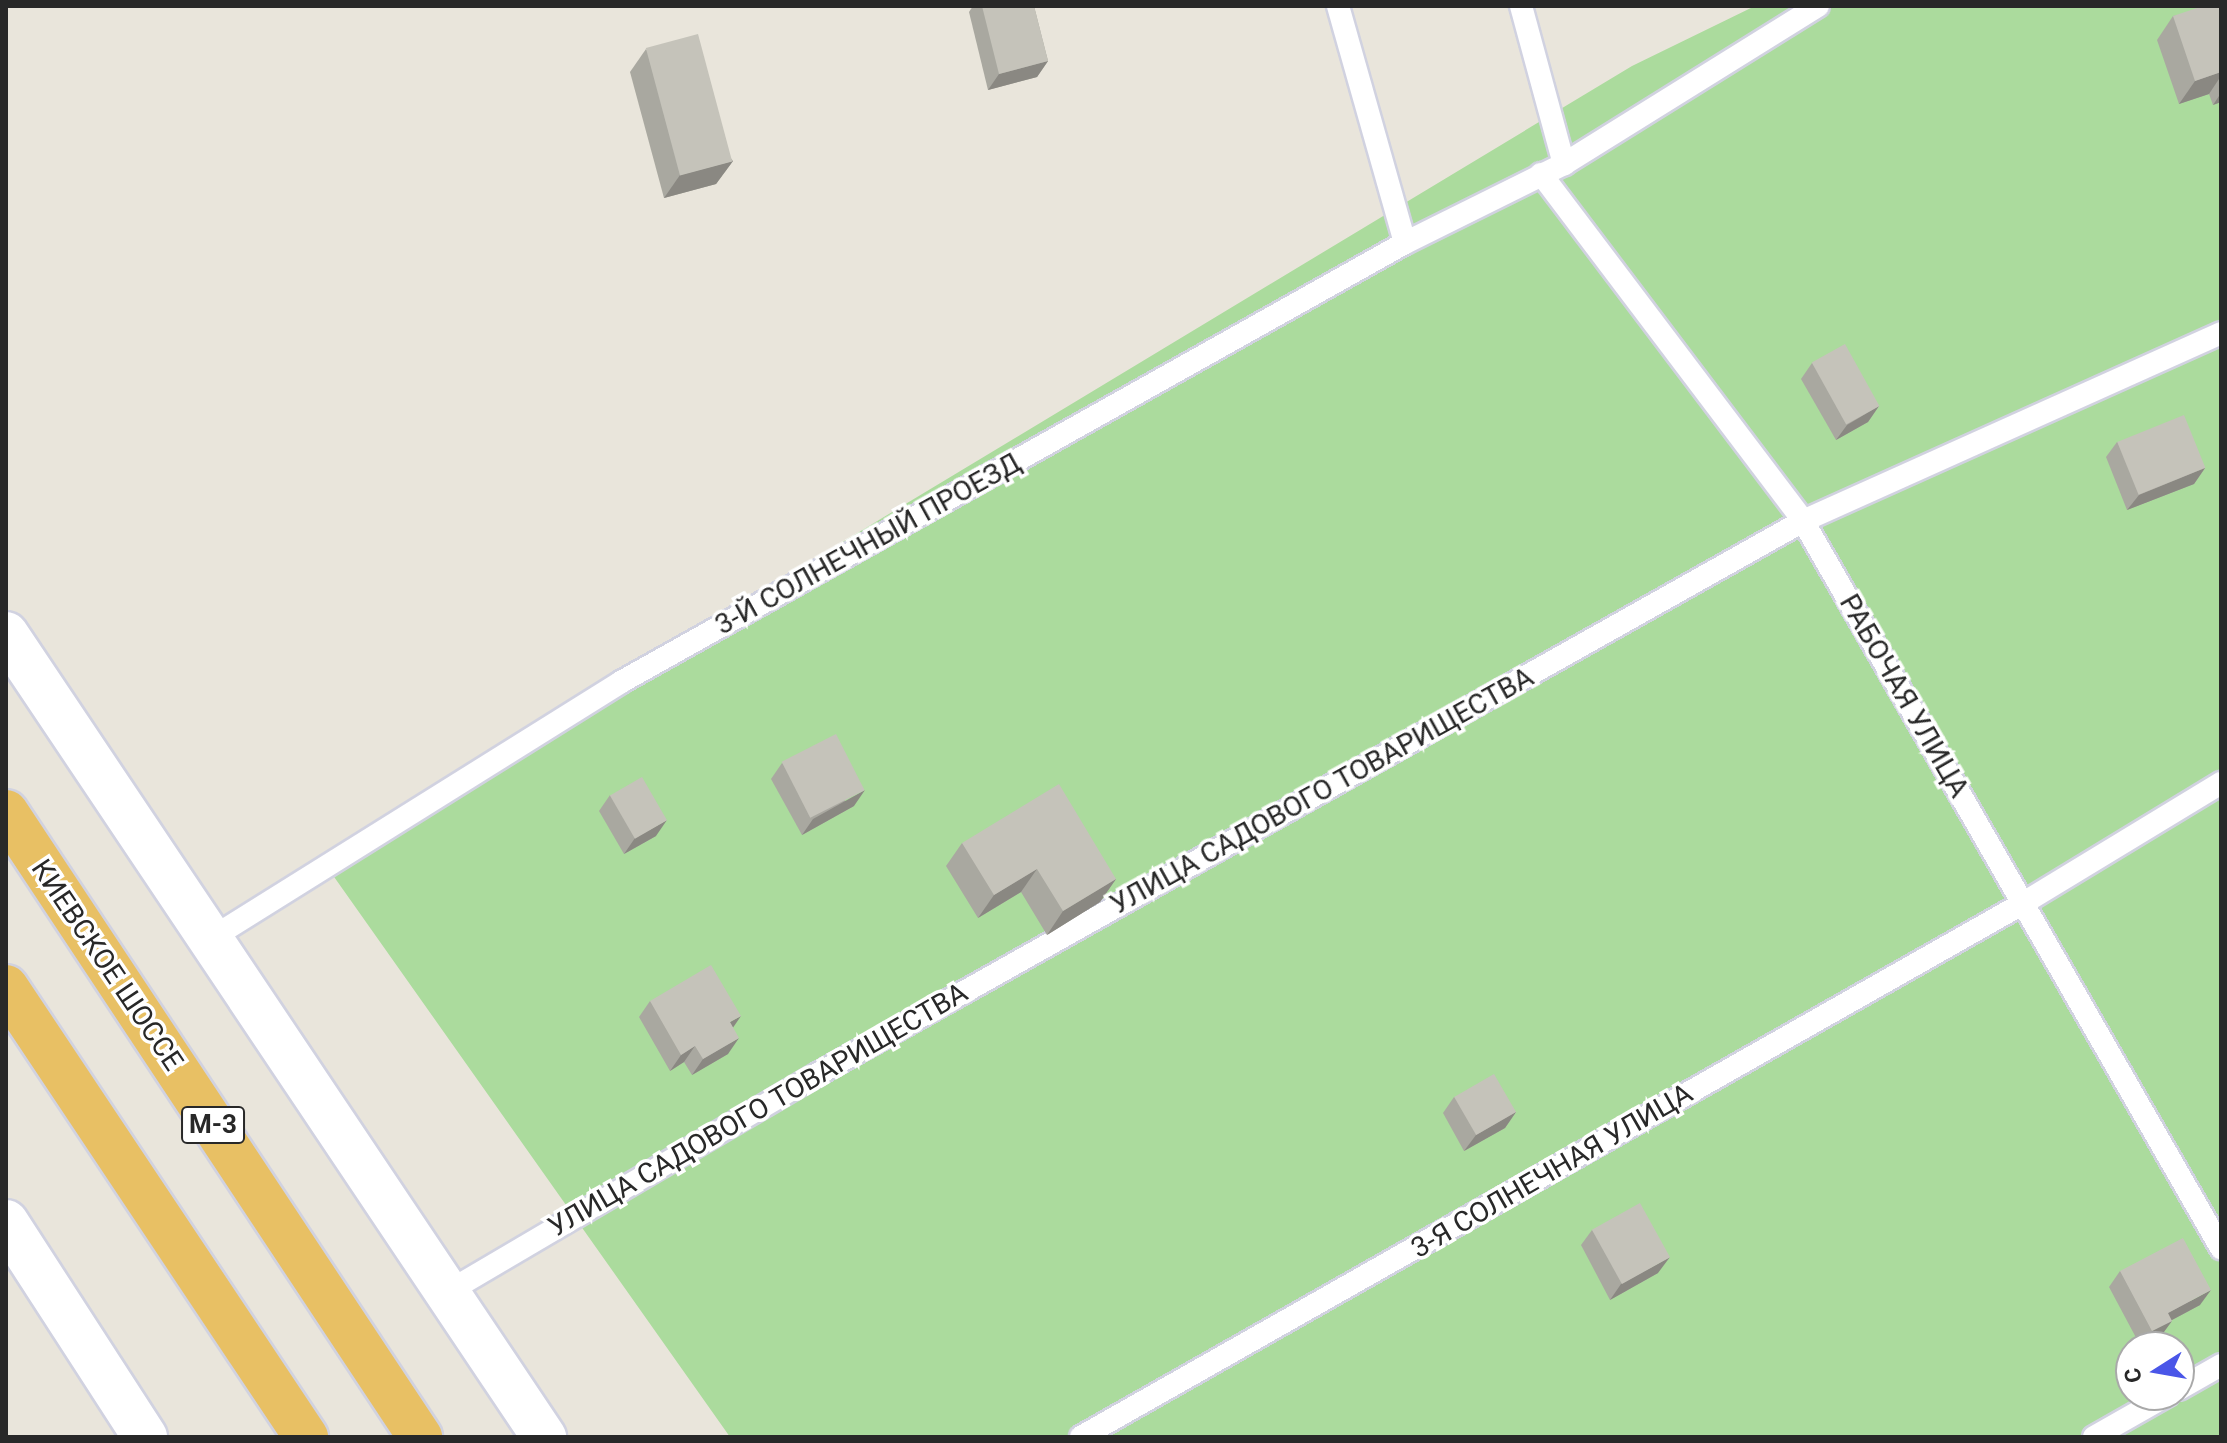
<!DOCTYPE html>
<meta charset="utf-8">
<style>
body{margin:0}
#map{position:relative;width:2227px;height:1443px;overflow:hidden;background:#e9e5db;font-family:Roboto,sans-serif}
div>[style]{position:absolute}
.green>*{inset:0;background:#abdb9d}
.roads{filter:drop-shadow(2px 0 #d1d2e0) drop-shadow(-2px 0 #d1d2e0) drop-shadow(0 2px #d1d2e0) drop-shadow(0 -2px #d1d2e0)}
.service>*{height:22px;margin:-11px;padding:0 11px;transform-origin:11px;border-radius:11px;background:#fff}
.secondary>*{height:44px;margin:-22px;padding:0 22px;transform-origin:22px;border-radius:22px;background:#fff}
.trunk>*{height:44px;margin:-22px;padding:0 22px;transform-origin:22px;border-radius:22px;background:#e8c064}
.wall>*{inset:0;background:#a9a8a0}
.shaded-wall>*{inset:0;background:#8a8882}
.building>*{inset:0;background:#c5c3ba;transform-origin:0 0}
span{translate:-50% -50%;white-space:nowrap;text-align:center;line-height:1.15;-webkit-text-stroke:7px #fff;paint-order:stroke}
.shield-label span{padding:2px 6px;background:#fff;border:2px solid;border-radius:6px;-webkit-text-stroke-width:0}
.shield-label{font-size:26px;color:#282828;font-weight:700}
.street-label{font-size:28px;color:#282828}
.frame{position:absolute;inset:0;border:8px solid #282828;pointer-events:none}
.north{position:absolute;left:2115px;top:1331px;width:80px;height:80px;box-sizing:border-box;background:#fff;border:2px solid #a9a9a9;border-radius:50%;rotate:259deg;font-size:22px;font-weight:700;line-height:32px;text-align:center;color:#282828}
.north::after{content:'';display:block;margin:auto;width:28px;height:36px;background:#4a56e8;clip-path:polygon(50% 0,100% 100%,50% 72%,0 100%)}
</style>
<div id="map">
<div class="green">
<div style="clip-path:polygon(evenodd,1755px 6px,2221px 6px,2221px 1437px,730px 1437px,320px 857px,1632px 66px,1755px 6px,2131px 1347px,2179px 1347px,2179px 1395px,2131px 1395px,2131px 1347px)"></div>
</div>
<div class="roads">
<div class="service">
<div style="left:1338px;top:6px;width:246px;rotate:74.2deg"></div>
<div style="left:1521px;top:6px;width:164px;rotate:74.8deg"></div>
<div style="left:1541px;top:174px;width:435px;rotate:52.9deg"></div>
<div style="left:1803px;top:521px;width:839px;rotate:60.1deg"></div>
<div style="left:210px;top:939px;width:485px;rotate:-32deg"></div>
<div style="left:621px;top:682px;width:899px;rotate:-29.25deg"></div>
<div style="left:1405px;top:243px;width:178px;rotate:-26.4deg"></div>
<div style="left:1564px;top:164px;width:299px;rotate:-31.9deg"></div>
<div style="left:446px;top:1293px;width:432px;rotate:-30.5deg"></div>
<div style="left:818px;top:1074px;width:1130px;rotate:-29.31deg"></div>
<div style="left:1803px;top:521px;width:458px;rotate:-24.2deg"></div>
<div style="left:2179px;top:1389px;width:48px;rotate:-29.7deg"></div>
<div style="left:1081px;top:1437px;width:1081px;rotate:-29.53deg"></div>
<div style="left:2022px;top:904px;width:233px;rotate:-31.3deg"></div>
<div style="left:2094px;top:1437px;width:85px;rotate:-29.6deg"></div>
</div>
<div class="secondary">
<div style="left:6px;top:634px;width:967px;rotate:56.18deg"></div>
<div style="left:6px;top:1222px;width:256px;rotate:57.1deg"></div>
</div>
<div class="trunk">
<div style="left:6px;top:812px;width:750px;rotate:56.48deg"></div>
<div style="left:6px;top:987px;width:541px;rotate:56.31deg"></div>
</div>
</div>
<div class="wall">
<div style="clip-path:polygon(973px 6px,1034px 6px,1048px 61px,1037px 77px,988px 90px,969px 12px)"></div>
<div style="clip-path:polygon(2221px 6px,2221px 102px,2213px 105px,2209px 94px,2179px 104px,2157px 40px,2173px 16px)"></div>
<div style="clip-path:polygon(646px 49px,733px 161px,716px 184px,664px 198px,630px 72px)"></div>
<div style="clip-path:polygon(1812px 363px,1879px 406px,1868px 422px,1836px 440px,1801px 379px)"></div>
<div style="clip-path:polygon(2117px 442px,2205px 468px,2194px 484px,2127px 510px,2106px 457px)"></div>
<div style="clip-path:polygon(782px 763px,854px 806px,802px 835px,771px 779px)"></div>
<div style="clip-path:polygon(610px 795px,656px 836px,624px 854px,599px 811px)"></div>
<div style="clip-path:polygon(962px 843px,1116px 879px,1100px 902px,1047px 935px,1021px 892px,978px 918px,946px 866px)"></div>
<div style="clip-path:polygon(650px 1001px,733px 1028px,728px 1054px,692px 1075px,684px 1062px,670px 1071px,639px 1017px)"></div>
<div style="clip-path:polygon(1454px 1097px,1516px 1112px,1505px 1128px,1464px 1151px,1443px 1113px)"></div>
<div style="clip-path:polygon(1592px 1230px,1658px 1273px,1610px 1300px,1581px 1245px)"></div>
<div style="clip-path:polygon(2120px 1271px,2200px 1305px,2172px 1320px,2161px 1336px,2141px 1347px,2109px 1287px)"></div>
</div>
<div class="shaded-wall">
<div style="clip-path:polygon(1048px 61px,1037px 77px,988px 90px,999px 74px)"></div>
<div style="clip-path:polygon(2221px 72px,2221px 76px,2209px 94px,2179px 104px,2195px 81px)"></div>
<div style="clip-path:polygon(2221px 93px,2221px 102px,2213px 105px)"></div>
<div style="clip-path:polygon(733px 161px,716px 184px,664px 198px,680px 175px)"></div>
<div style="clip-path:polygon(1879px 406px,1868px 422px,1836px 440px,1847px 425px)"></div>
<div style="clip-path:polygon(2205px 468px,2194px 484px,2127px 510px,2139px 495px)"></div>
<div style="clip-path:polygon(865px 790px,854px 806px,802px 835px,813px 819px)"></div>
<div style="clip-path:polygon(667px 820px,656px 836px,624px 854px,635px 838px)"></div>
<div style="clip-path:polygon(1037px 869px,1021px 892px,978px 918px,994px 895px)"></div>
<div style="clip-path:polygon(1116px 879px,1100px 902px,1047px 935px,1063px 911px)"></div>
<div style="clip-path:polygon(741px 1016px,730px 1032px,730px 1022px)"></div>
<div style="clip-path:polygon(739px 1038px,728px 1054px,692px 1075px,703px 1059px)"></div>
<div style="clip-path:polygon(695px 1046px,684px 1062px,670px 1071px,681px 1055px)"></div>
<div style="clip-path:polygon(1516px 1112px,1505px 1128px,1464px 1151px,1476px 1135px)"></div>
<div style="clip-path:polygon(1670px 1257px,1658px 1273px,1610px 1300px,1621px 1284px)"></div>
<div style="clip-path:polygon(2211px 1290px,2200px 1305px,2157px 1328px,2168px 1313px)"></div>
<div style="clip-path:polygon(2172px 1321px,2161px 1336px,2141px 1347px,2152px 1331px)"></div>
</div>
<div class="building">
<div style="clip-path:polygon(982px 6px,1034px 6px,1048px 61px,999px 74px)"></div>
<div style="clip-path:polygon(2203px 6px,2221px 6px,2221px 72px,2195px 81px,2173px 16px)"></div>
<div style="left:698px;top:34px;width:132px;height:54px;rotate:75deg"></div>
<div style="left:1845px;top:344px;width:71px;height:38px;rotate:61deg"></div>
<div style="left:2184px;top:415px;width:57px;height:72px;rotate:68deg"></div>
<div style="left:836px;top:734px;width:63px;height:61px;rotate:63deg"></div>
<div style="left:642px;top:777px;width:50px;height:37px;rotate:60deg"></div>
<div style="clip-path:polygon(1059px 784px,1116px 879px,1063px 911px,1037px 869px,994px 895px,962px 843px)"></div>
<div style="clip-path:polygon(711px 965px,741px 1016px,730px 1022px,739px 1038px,703px 1059px,695px 1046px,681px 1055px,650px 1001px)"></div>
<div style="left:1494px;top:1074px;width:44px;height:46px;rotate:60deg"></div>
<div style="left:1640px;top:1203px;width:62px;height:55px;rotate:61deg"></div>
<div style="clip-path:polygon(2183px 1238px,2211px 1290px,2168px 1313px,2172px 1321px,2152px 1331px,2120px 1271px)"></div>
</div>
<div class="shield-label">
<span style="left:213px;top:1125px">М-3</span>
</div>
<div class="street-label">
<span style="left:868px;top:544px;rotate:-29deg">3-Й СОЛНЕЧНЫЙ ПРОЕЗД</span>
<span style="left:1904px;top:696px;rotate:60deg">РАБОЧАЯ УЛИЦА</span>
<span style="left:1322px;top:791px;rotate:-29deg">УЛИЦА САДОВОГО ТОВАРИЩЕСТВА</span>
<span style="left:107px;top:965px;rotate:56deg">КИЕВСКОЕ ШОССЕ</span>
<span style="left:758px;top:1110px;rotate:-30deg">УЛИЦА САДОВОГО ТОВАРИЩЕСТВА</span>
<span style="left:1552px;top:1171px;rotate:-30deg">3-Я СОЛНЕЧНАЯ УЛИЦА</span>
</div>
<div class="frame"></div>
<div class="north">С</div>
</div>
